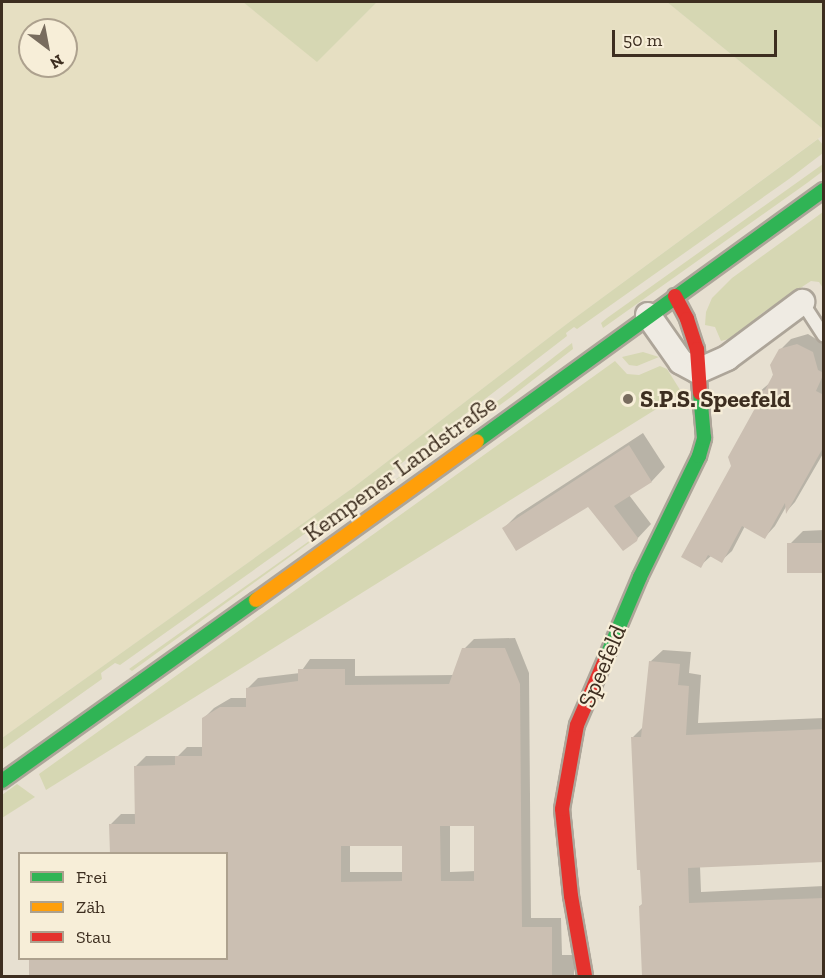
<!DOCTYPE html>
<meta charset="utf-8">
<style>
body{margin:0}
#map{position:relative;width:825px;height:978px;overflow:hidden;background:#e7e0d1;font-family:"Zilla Slab",serif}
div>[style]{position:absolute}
.farmland>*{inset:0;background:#e6dfc2}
.green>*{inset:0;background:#d6d7b3}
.shadow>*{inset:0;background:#0003}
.building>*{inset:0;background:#cbbfb2;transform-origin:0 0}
.roads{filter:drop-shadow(2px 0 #ada599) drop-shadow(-2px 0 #ada599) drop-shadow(0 2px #ada599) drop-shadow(0 -2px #ada599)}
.lane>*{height:12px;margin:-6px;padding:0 6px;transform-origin:6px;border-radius:6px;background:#efebe3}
.street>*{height:24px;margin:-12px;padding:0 12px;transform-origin:12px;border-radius:12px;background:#efebe3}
.fast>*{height:14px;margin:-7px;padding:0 7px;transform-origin:7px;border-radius:7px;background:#30b455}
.slow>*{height:14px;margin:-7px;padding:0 7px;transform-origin:7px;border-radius:7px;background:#ff9f0a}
.jam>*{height:14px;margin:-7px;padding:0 7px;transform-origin:7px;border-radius:7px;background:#e5322d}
.dots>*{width:16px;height:16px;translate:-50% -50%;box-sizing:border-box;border:3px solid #f7eed8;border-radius:50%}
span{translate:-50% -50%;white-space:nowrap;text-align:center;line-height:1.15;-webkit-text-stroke:4.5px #f7eed8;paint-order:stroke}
.poi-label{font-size:24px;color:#3d2e20;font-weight:700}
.left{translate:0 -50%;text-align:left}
.street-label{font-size:24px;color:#3d2e20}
.frame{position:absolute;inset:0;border:3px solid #3d2e20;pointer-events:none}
.legend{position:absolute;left:18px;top:852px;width:210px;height:108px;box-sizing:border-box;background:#f7eed8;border:2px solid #ada18e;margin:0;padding:8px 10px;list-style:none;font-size:18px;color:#3d2e20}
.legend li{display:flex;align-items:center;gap:12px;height:30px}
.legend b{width:30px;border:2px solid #ada18e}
.north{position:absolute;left:18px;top:18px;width:60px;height:60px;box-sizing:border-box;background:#f7eed8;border:2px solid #ada18e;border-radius:50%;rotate:148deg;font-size:16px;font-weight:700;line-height:24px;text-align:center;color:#3d2e20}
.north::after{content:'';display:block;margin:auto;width:21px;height:27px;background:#786c5e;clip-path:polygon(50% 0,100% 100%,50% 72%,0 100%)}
.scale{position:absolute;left:612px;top:30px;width:165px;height:27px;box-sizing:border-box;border:3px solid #3d2e20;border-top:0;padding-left:8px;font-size:18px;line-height:21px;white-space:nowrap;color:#3d2e20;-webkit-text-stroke:4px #f7eed8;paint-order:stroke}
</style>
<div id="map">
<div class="farmland">
<div style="clip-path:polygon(evenodd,2px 2px,243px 2px,317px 61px,377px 2px,667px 2px,823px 129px,823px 135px,568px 323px,354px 487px,2px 738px,2px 2px,30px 30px,66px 30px,66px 66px,30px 66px,30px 30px)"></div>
</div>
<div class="green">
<div style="clip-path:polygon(243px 2px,377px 2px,317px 62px)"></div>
<div style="clip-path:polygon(667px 2px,823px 2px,823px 129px)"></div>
<div style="clip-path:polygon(818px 139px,823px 145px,823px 153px,789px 179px,577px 329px,574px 327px,566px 333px,567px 336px,372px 486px,120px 665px,115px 663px,101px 673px,102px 679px,2px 750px,2px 738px,354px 487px,568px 323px)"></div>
<div style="clip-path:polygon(823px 164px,823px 171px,807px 183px,603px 328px,601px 323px,607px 318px)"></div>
<div style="clip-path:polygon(823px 212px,823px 288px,819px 282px,811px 281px,761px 314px,737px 337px,721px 341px,715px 327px,705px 325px,706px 312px,712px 298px,732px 278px)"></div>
<div style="clip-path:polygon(572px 343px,573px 349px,511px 397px,132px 671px,129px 669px,402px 475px)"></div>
<div style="clip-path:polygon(643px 352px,659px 357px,637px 366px,629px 365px,622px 357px)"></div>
<div style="clip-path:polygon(615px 361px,627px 374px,639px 375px,660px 366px,667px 369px,682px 393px,46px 790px,39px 774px)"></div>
<div style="clip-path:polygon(17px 784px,35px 797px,2px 818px,2px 795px)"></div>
</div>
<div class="shadow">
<div style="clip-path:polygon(808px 334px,824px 344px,824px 452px,795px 502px,787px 511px,787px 505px,775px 526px,765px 537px,745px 526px,732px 551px,721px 561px,711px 556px,700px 566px,732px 466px,761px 401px,758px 393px,771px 382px,780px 350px,791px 339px)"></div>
<div style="clip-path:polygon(643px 433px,665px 467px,652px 481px,629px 495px,651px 524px,636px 540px,589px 505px,504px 528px,517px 515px)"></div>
<div style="clip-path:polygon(824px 530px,824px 571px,789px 545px,803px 531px)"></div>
<div style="clip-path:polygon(evenodd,515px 638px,529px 673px,531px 918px,561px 918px,562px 955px,574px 955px,574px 976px,30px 976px,30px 958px,226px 958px,226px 854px,111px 824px,121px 814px,136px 814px,136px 766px,146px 756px,178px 756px,187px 747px,204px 747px,204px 718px,214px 708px,231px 698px,248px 698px,248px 688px,258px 678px,300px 673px,310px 659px,355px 659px,355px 676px,454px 675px,464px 649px,474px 639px,515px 638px,450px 824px,475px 824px,476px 871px,450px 872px,450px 824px,515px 638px,350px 844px,403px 844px,403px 872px,350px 872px,350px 844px)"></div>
<div style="clip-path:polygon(663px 650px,691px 652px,689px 673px,701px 675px,698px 723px,824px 718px,824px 860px,700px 866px,701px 892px,824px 886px,824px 976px,643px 976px,640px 906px,643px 903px,632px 738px,643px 727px,650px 662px)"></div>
</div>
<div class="building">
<div style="clip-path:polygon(797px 344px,813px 352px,818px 370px,824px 373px,816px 391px,824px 395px,824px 446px,786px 514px,785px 503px,765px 539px,742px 526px,722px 563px,708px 555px,701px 568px,681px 557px,731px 466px,728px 457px,759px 401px,757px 392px,765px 390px,773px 375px,770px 365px,779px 349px)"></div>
<div style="clip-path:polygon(629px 445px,652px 482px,614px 506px,638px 538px,637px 541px,623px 551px,588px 507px,516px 551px,502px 528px)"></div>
<div style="left:824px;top:543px;width:30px;height:37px;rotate:90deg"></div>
<div style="clip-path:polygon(evenodd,462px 648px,505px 648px,520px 684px,522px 927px,552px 927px,552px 976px,29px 976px,29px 958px,226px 958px,226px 854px,110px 854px,109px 824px,135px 824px,134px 766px,175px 765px,175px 756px,202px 756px,202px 718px,220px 707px,246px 707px,246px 688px,298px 681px,298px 669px,345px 669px,345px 685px,449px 684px,462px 648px,440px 826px,474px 826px,474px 881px,441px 881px,440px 826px,462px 648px,341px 846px,402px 846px,402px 881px,341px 882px,341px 846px)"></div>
<div style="clip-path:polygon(649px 661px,680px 664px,678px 685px,689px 686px,686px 735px,824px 729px,824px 862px,688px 868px,689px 903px,824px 898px,824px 976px,642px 976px,639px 906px,642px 905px,640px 870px,637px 870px,631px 737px,641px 737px)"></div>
</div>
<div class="roads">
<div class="lane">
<div style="left:802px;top:302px;width:40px;rotate:57.1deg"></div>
</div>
<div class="street">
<div style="left:648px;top:315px;width:57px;rotate:54.9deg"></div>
<div style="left:681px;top:362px;width:19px;rotate:28deg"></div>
<div style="left:698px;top:371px;width:32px;rotate:-24deg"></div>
<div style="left:727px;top:358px;width:94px;rotate:-36.7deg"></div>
</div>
<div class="fast">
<div style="left:477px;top:441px;width:428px;rotate:-35.9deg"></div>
<div style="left:605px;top:660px;width:90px;rotate:-67.1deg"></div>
<div style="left:640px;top:577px;width:135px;rotate:-64deg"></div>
<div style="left:699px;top:456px;width:19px;rotate:-74deg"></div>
<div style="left:704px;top:438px;width:45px;rotate:-95.1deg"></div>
<div style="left:2px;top:781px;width:312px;rotate:-35.5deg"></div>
</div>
<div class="slow">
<div style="left:256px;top:600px;width:272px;rotate:-35.7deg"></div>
</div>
<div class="jam">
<div style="left:675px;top:296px;width:26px;rotate:62deg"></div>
<div style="left:687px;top:319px;width:32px;rotate:72deg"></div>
<div style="left:697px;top:349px;width:44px;rotate:86.1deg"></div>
<div style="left:585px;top:976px;width:81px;rotate:-99.9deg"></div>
<div style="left:571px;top:896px;width:87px;rotate:-95.9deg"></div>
<div style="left:562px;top:809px;width:85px;rotate:-79.9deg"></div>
<div style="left:577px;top:725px;width:71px;rotate:-66.7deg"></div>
</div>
</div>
<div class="dots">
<div style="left:628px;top:399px;background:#786c5e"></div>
</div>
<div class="poi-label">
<span class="left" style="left:640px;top:399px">S.P.S. Speefeld</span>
</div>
<div class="street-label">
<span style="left:400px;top:468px;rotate:-36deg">Kempener Landstraße</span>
<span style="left:602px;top:666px;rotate:-67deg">Speefeld</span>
</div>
<div class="frame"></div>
<ul class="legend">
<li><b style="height:8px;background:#30b455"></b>Frei</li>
<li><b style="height:8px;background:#ff9f0a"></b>Zäh</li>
<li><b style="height:8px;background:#e5322d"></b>Stau</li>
</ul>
<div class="north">N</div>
<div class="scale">50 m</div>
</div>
